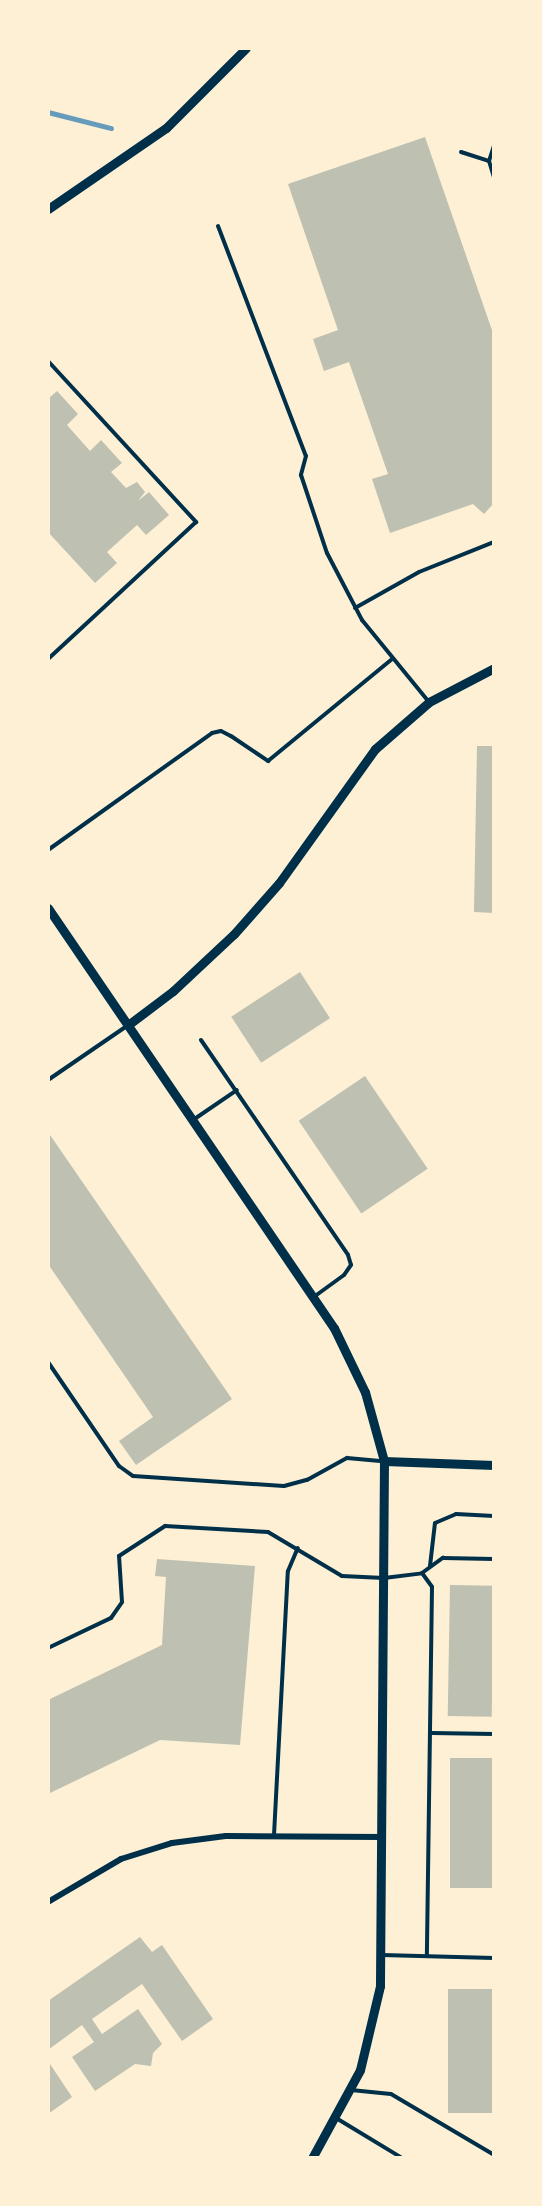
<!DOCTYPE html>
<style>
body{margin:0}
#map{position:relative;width:542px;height:2206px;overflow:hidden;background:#fdf0d5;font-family:Helvetica,sans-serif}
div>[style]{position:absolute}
.stream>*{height:4.5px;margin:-2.25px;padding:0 2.25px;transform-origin:2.25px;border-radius:2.25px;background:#669bbc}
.building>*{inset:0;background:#bec0b2;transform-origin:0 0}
.service>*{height:4px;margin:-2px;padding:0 2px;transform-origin:2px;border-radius:2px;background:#003049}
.minor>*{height:6px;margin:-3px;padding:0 3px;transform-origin:3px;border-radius:3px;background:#003049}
.tertiary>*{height:9px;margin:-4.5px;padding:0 4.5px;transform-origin:4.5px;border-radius:4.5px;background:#003049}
span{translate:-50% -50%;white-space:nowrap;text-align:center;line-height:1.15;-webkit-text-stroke:4.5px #fdf0d5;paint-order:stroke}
.frame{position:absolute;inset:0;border:50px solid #fdf0d5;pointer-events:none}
</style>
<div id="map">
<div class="stream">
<div style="left:48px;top:112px;width:65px;rotate:14.3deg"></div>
</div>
<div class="building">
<div style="clip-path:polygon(425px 137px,494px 336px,494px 503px,484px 514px,473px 504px,390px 533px,372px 479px,388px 474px,349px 362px,324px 371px,313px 339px,338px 330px,288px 184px)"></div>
<div style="clip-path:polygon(57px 391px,78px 414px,67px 425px,90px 451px,101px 440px,122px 463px,111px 472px,126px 488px,137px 482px,145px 492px,138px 501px,149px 492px,169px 515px,146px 535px,137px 525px,107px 552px,117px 563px,95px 583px,48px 532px,48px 399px)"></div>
<div style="clip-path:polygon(477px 746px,494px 746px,494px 913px,474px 912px)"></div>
<div style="left:300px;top:972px;width:55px;height:82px;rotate:57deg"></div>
<div style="left:365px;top:1076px;width:112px;height:80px;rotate:56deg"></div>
<div style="clip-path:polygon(48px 1132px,232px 1399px,136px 1465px,119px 1441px,153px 1417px,48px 1264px)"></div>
<div style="clip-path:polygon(157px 1559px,255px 1566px,240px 1745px,160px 1740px,48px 1794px,48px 1700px,162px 1645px,166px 1577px,155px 1576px)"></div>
<div style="left:450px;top:1585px;width:44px;height:131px;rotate:1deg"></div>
<div style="left:450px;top:1758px;width:44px;height:130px"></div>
<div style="clip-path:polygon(140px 1937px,152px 1952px,162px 1945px,213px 2019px,182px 2041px,142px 1984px,92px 2019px,102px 2034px,138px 2009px,162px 2044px,153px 2053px,151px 2066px,135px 2064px,95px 2091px,72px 2057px,94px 2042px,82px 2025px,48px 2050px,48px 2001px)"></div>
<div style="left:448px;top:1989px;width:46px;height:124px"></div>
<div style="clip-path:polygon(48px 2061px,72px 2097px,48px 2114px)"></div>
</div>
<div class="service">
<div style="left:461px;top:152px;width:29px;rotate:18deg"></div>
<div style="left:489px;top:161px;width:17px;rotate:73deg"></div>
<div style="left:489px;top:161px;width:16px;rotate:-72deg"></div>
<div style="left:218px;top:226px;width:246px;rotate:69.1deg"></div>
<div style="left:306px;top:456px;width:20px;rotate:105deg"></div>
<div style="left:301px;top:475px;width:82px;rotate:71.6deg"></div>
<div style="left:327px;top:553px;width:76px;rotate:62.4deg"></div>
<div style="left:362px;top:620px;width:104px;rotate:50.8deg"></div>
<div style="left:48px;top:361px;width:219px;rotate:47.4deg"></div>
<div style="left:196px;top:522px;width:202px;rotate:137.2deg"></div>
<div style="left:355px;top:608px;width:73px;rotate:-29.4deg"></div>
<div style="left:419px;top:572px;width:81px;rotate:-21.8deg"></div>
<div style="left:48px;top:850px;width:201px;rotate:-35.5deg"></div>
<div style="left:212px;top:733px;width:9px;rotate:-13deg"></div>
<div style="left:221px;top:731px;width:11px;rotate:27deg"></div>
<div style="left:231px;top:736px;width:45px;rotate:34deg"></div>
<div style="left:268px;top:761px;width:161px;rotate:-39.4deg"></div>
<div style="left:201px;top:1040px;width:260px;rotate:55.6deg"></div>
<div style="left:348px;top:1255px;width:10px;rotate:73deg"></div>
<div style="left:351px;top:1265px;width:12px;rotate:125deg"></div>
<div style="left:344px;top:1275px;width:37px;rotate:144deg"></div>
<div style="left:48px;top:1080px;width:96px;rotate:-34.4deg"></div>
<div style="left:193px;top:1120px;width:53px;rotate:-34.3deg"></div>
<div style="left:494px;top:1135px;width:295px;rotate:90deg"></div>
<div style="left:48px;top:1362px;width:126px;rotate:55.7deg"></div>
<div style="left:119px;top:1466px;width:17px;rotate:36deg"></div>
<div style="left:133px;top:1476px;width:151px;rotate:3.8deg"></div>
<div style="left:284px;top:1486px;width:24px;rotate:-15deg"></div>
<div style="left:307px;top:1480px;width:46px;rotate:-28.8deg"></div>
<div style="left:347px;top:1458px;width:36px;rotate:5deg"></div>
<div style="left:430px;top:1566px;width:43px;rotate:-83.4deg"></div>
<div style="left:435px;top:1523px;width:23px;rotate:-23deg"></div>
<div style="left:456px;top:1514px;width:38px;rotate:3deg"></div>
<div style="left:422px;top:1573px;width:17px;rotate:54deg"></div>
<div style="left:432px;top:1587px;width:369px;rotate:90.8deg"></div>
<div style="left:48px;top:1648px;width:70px;rotate:-25.5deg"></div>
<div style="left:111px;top:1618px;width:19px;rotate:-55deg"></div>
<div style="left:122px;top:1602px;width:46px;rotate:-93.7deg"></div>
<div style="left:119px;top:1556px;width:55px;rotate:-33.1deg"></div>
<div style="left:165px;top:1526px;width:103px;rotate:3.3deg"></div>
<div style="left:268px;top:1532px;width:86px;rotate:30.7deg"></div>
<div style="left:342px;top:1576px;width:42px;rotate:2.7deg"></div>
<div style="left:384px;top:1578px;width:38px;rotate:-7deg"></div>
<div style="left:422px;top:1573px;width:26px;rotate:-36deg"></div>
<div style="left:443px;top:1558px;width:51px;rotate:1.1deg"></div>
<div style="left:432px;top:1733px;width:62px;rotate:0.9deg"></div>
<div style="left:274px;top:1835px;width:264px;rotate:-87deg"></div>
<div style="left:288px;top:1571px;width:25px;rotate:-67deg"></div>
<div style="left:382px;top:1955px;width:112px;rotate:1.5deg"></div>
<div style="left:351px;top:2090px;width:40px;rotate:5.7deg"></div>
<div style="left:391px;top:2094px;width:120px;rotate:30.6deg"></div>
<div style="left:336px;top:2118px;width:77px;rotate:31.2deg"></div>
</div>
<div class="minor">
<div style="left:48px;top:1902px;width:85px;rotate:-30.5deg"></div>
<div style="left:121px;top:1859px;width:53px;rotate:-17.4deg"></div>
<div style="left:172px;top:1843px;width:54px;rotate:-7.4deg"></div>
<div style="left:226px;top:1836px;width:156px;rotate:0.4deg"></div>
</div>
<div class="tertiary">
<div style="left:48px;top:209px;width:143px;rotate:-34.5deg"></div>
<div style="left:166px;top:128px;width:113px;rotate:-45deg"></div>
<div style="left:48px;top:908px;width:508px;rotate:55.75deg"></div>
<div style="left:334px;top:1328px;width:71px;rotate:64.2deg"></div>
<div style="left:365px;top:1392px;width:72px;rotate:74.6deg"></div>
<div style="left:384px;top:1461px;width:525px;rotate:90.44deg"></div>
<div style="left:380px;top:1986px;width:86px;rotate:103.4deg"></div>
<div style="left:360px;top:2070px;width:100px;rotate:118.6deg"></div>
<div style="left:128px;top:1025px;width:56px;rotate:-37.1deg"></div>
<div style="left:173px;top:991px;width:83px;rotate:-43.1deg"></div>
<div style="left:234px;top:934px;width:68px;rotate:-48.6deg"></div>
<div style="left:279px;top:883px;width:165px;rotate:-54.4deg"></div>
<div style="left:375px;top:749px;width:72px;rotate:-41deg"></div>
<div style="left:429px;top:702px;width:73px;rotate:-27.6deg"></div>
<div style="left:384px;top:1461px;width:110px;rotate:2.1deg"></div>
</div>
<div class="frame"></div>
</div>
